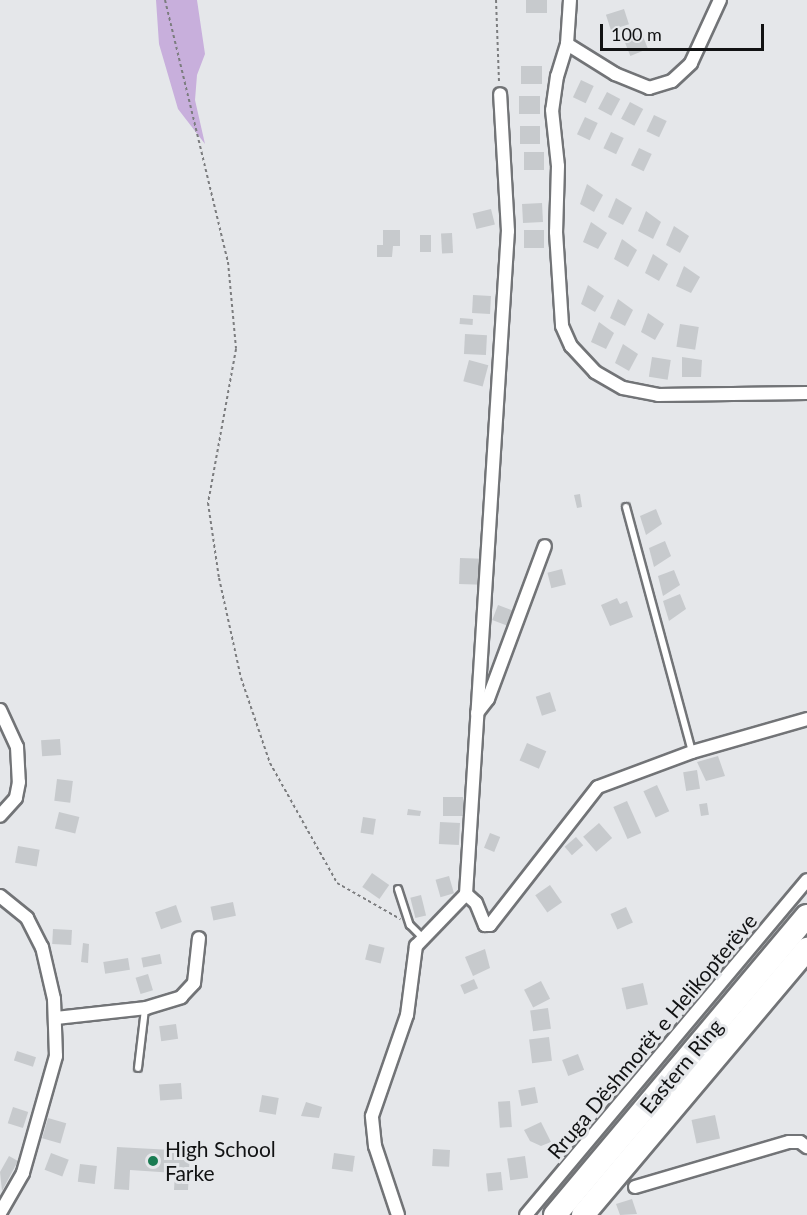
<!DOCTYPE html>
<meta charset="utf-8">
<style>
body{margin:0}
#map{position:relative;width:807px;height:1215px;overflow:hidden;background:#e5e7ea;font-family:Lato,sans-serif}
div>[style]{position:absolute}
.green>*{inset:0;background:#c8afdc}
.building>*{inset:0;background:#c7cacd;transform-origin:0 0}
.path>*{height:2px;margin-top:-1px;transform-origin:0;background:repeating-linear-gradient(90deg,#7c7d7f 0 3px,transparent 0 6px)}
.roads{filter:drop-shadow(2px 0 #727477) drop-shadow(-2px 0 #727477) drop-shadow(0 2px #727477) drop-shadow(0 -2px #727477)}
.lane>*{height:6px;margin:-3px;padding:0 3px;transform-origin:3px;border-radius:3px;background:#fff}
.street>*{height:12px;margin:-6px;padding:0 6px;transform-origin:6px;border-radius:6px;background:#fff}
.highway>*{height:22px;margin:-11px;padding:0 11px;transform-origin:11px;border-radius:11px;background:#fff}
.dots>*{width:16px;height:16px;translate:-50% -50%;box-sizing:border-box;border:3px solid #e5e7ea;border-radius:50%}
span{translate:-50% -50%;white-space:nowrap;text-align:center;line-height:1.15;-webkit-text-stroke:6px #e5e7ea;paint-order:stroke}
.street-label{font-size:21px;color:#111213}
.poi-label{font-size:21px;color:#111213}
.left{translate:0 -50%;text-align:left}
.scale{position:absolute;left:600px;top:24px;width:164px;height:27px;box-sizing:border-box;border:3px solid #111213;border-top:0;padding-left:8px;font-size:18px;line-height:21px;white-space:nowrap;color:#111213;-webkit-text-stroke:4px #e5e7ea;paint-order:stroke}
</style>
<div id="map">
<div class="green">
<div style="clip-path:polygon(156px 0,197px 0,205px 54px,197px 75px,195px 100px,205px 144px,178px 109px,159px 44px)"></div>
</div>
<div class="building">
<div style="left:526px;top:0;width:21px;height:13px"></div>
<div style="left:624px;top:9px;width:16px;height:19px;rotate:72deg"></div>
<div style="left:642px;top:34px;width:16px;height:19px;rotate:68deg"></div>
<div style="left:521px;top:66px;width:21px;height:18px"></div>
<div style="left:581px;top:80px;width:14px;height:19px;rotate:25deg"></div>
<div style="left:607px;top:92px;width:15px;height:19px;rotate:28deg"></div>
<div style="left:519px;top:96px;width:21px;height:18px"></div>
<div style="left:630px;top:102px;width:15px;height:19px;rotate:28deg"></div>
<div style="left:654px;top:115px;width:14px;height:18px;rotate:25deg"></div>
<div style="left:585px;top:117px;width:14px;height:19px;rotate:25deg"></div>
<div style="left:520px;top:126px;width:20px;height:18px"></div>
<div style="left:611px;top:132px;width:14px;height:18px;rotate:25deg"></div>
<div style="left:639px;top:148px;width:14px;height:19px;rotate:25deg"></div>
<div style="left:524px;top:152px;width:20px;height:18px"></div>
<div style="clip-path:polygon(587px 184px,603px 195px,594px 212px,580px 204px)"></div>
<div style="clip-path:polygon(616px 198px,632px 208px,623px 225px,608px 217px)"></div>
<div style="left:542px;top:203px;width:19px;height:20px;rotate:87deg"></div>
<div style="left:491px;top:209px;width:16px;height:19px;rotate:76deg"></div>
<div style="clip-path:polygon(646px 211px,661px 222px,653px 239px,638px 231px)"></div>
<div style="clip-path:polygon(591px 222px,607px 233px,598px 249px,583px 242px)"></div>
<div style="clip-path:polygon(674px 226px,689px 236px,680px 253px,666px 245px)"></div>
<div style="clip-path:polygon(383px 230px,400px 230px,400px 246px,393px 246px,392px 257px,377px 257px,377px 245px,383px 245px)"></div>
<div style="left:524px;top:230px;width:20px;height:18px"></div>
<div style="left:452px;top:233px;width:20px;height:11px;rotate:87deg"></div>
<div style="left:420px;top:235px;width:11px;height:17px"></div>
<div style="clip-path:polygon(622px 239px,637px 250px,628px 267px,614px 259px)"></div>
<div style="clip-path:polygon(653px 254px,668px 264px,659px 281px,645px 273px)"></div>
<div style="clip-path:polygon(684px 266px,700px 277px,691px 293px,676px 286px)"></div>
<div style="clip-path:polygon(588px 285px,604px 296px,595px 312px,581px 304px)"></div>
<div style="left:473px;top:295px;width:18px;height:18px;rotate:3deg"></div>
<div style="clip-path:polygon(618px 299px,633px 310px,625px 326px,610px 318px)"></div>
<div style="clip-path:polygon(648px 313px,664px 324px,655px 340px,641px 332px)"></div>
<div style="left:460px;top:318px;width:13px;height:6px;rotate:4deg"></div>
<div style="clip-path:polygon(599px 322px,614px 333px,606px 349px,591px 342px)"></div>
<div style="left:680px;top:324px;width:19px;height:23px;rotate:9deg"></div>
<div style="left:465px;top:334px;width:22px;height:20px;rotate:3deg"></div>
<div style="clip-path:polygon(623px 344px,638px 354px,629px 371px,615px 363px)"></div>
<div style="left:652px;top:357px;width:19px;height:20px;rotate:9deg"></div>
<div style="clip-path:polygon(682px 357px,702px 360px,701px 377px,682px 377px)"></div>
<div style="left:469px;top:360px;width:20px;height:22px;rotate:15deg"></div>
<div style="clip-path:polygon(580px 494px,582px 507px,577px 508px,574px 495px)"></div>
<div style="clip-path:polygon(656px 509px,662px 524px,646px 535px,640px 516px)"></div>
<div style="clip-path:polygon(665px 541px,671px 556px,654px 567px,649px 548px)"></div>
<div style="left:460px;top:558px;width:23px;height:26px;rotate:2deg"></div>
<div style="left:562px;top:569px;width:16px;height:15px;rotate:76deg"></div>
<div style="clip-path:polygon(674px 570px,680px 585px,663px 596px,658px 576px)"></div>
<div style="clip-path:polygon(680px 594px,686px 609px,669px 621px,663px 601px)"></div>
<div style="clip-path:polygon(617px 598px,620px 604px,627px 601px,633px 617px,610px 626px,601px 605px)"></div>
<div style="left:498px;top:605px;width:17px;height:16px;rotate:21deg"></div>
<div style="left:550px;top:692px;width:20px;height:15px;rotate:72deg"></div>
<div style="left:60px;top:739px;width:16px;height:19px;rotate:86deg"></div>
<div style="left:527px;top:743px;width:21px;height:19px;rotate:23deg"></div>
<div style="clip-path:polygon(718px 756px,725px 776px,706px 781px,697px 762px)"></div>
<div style="left:697px;top:770px;width:19px;height:14px;rotate:81deg"></div>
<div style="left:57px;top:779px;width:16px;height:22px;rotate:7deg"></div>
<div style="left:657px;top:785px;width:29px;height:15px;rotate:65deg"></div>
<div style="left:443px;top:797px;width:20px;height:19px"></div>
<div style="left:627px;top:801px;width:35px;height:15px;rotate:66deg"></div>
<div style="left:707px;top:803px;width:12px;height:8px;rotate:81deg"></div>
<div style="clip-path:polygon(408px 809px,421px 811px,420px 816px,407px 815px)"></div>
<div style="left:59px;top:812px;width:21px;height:17px;rotate:14deg"></div>
<div style="left:363px;top:817px;width:13px;height:16px;rotate:9deg"></div>
<div style="left:440px;top:822px;width:20px;height:22px;rotate:3deg"></div>
<div style="left:599px;top:823px;width:20px;height:21px;rotate:49deg"></div>
<div style="left:490px;top:833px;width:11px;height:16px;rotate:22deg"></div>
<div style="left:576px;top:837px;width:11px;height:15px;rotate:49deg"></div>
<div style="left:18px;top:846px;width:22px;height:17px;rotate:10deg"></div>
<div style="left:372px;top:873px;width:21px;height:17px;rotate:35deg"></div>
<div style="left:449px;top:876px;width:18px;height:14px;rotate:74deg"></div>
<div style="left:550px;top:885px;width:21px;height:18px;rotate:55deg"></div>
<div style="left:421px;top:895px;width:21px;height:11px;rotate:76deg"></div>
<div style="left:233px;top:902px;width:14px;height:23px;rotate:78deg"></div>
<div style="left:176px;top:905px;width:18px;height:22px;rotate:71deg"></div>
<div style="left:626px;top:907px;width:17px;height:17px;rotate:66deg"></div>
<div style="left:53px;top:929px;width:19px;height:15px;rotate:3deg"></div>
<div style="clip-path:polygon(83px 943px,89px 944px,88px 963px,81px 962px)"></div>
<div style="left:369px;top:944px;width:16px;height:16px;rotate:14deg"></div>
<div style="clip-path:polygon(485px 949px,490px 968px,473px 976px,465px 957px)"></div>
<div style="left:160px;top:954px;width:10px;height:19px;rotate:79deg"></div>
<div style="left:128px;top:958px;width:12px;height:25px;rotate:81deg"></div>
<div style="left:148px;top:974px;width:17px;height:13px;rotate:73deg"></div>
<div style="left:474px;top:979px;width:10px;height:15px;rotate:66deg"></div>
<div style="left:541px;top:981px;width:20px;height:19px;rotate:63deg"></div>
<div style="left:643px;top:983px;width:22px;height:22px;rotate:77deg"></div>
<div style="left:548px;top:1008px;width:21px;height:18px;rotate:82deg"></div>
<div style="left:176px;top:1024px;width:15px;height:17px;rotate:82deg"></div>
<div style="left:549px;top:1037px;width:24px;height:20px;rotate:83deg"></div>
<div style="left:17px;top:1051px;width:20px;height:10px;rotate:18deg"></div>
<div style="left:578px;top:1054px;width:17px;height:17px;rotate:69deg"></div>
<div style="left:181px;top:1083px;width:16px;height:22px;rotate:86deg"></div>
<div style="left:535px;top:1087px;width:16px;height:17px;rotate:79deg"></div>
<div style="left:262px;top:1095px;width:17px;height:17px;rotate:10deg"></div>
<div style="left:510px;top:1101px;width:26px;height:12px;rotate:86deg"></div>
<div style="clip-path:polygon(306px 1102px,322px 1107px,319px 1118px,301px 1116px)"></div>
<div style="left:13px;top:1107px;width:16px;height:17px;rotate:18deg"></div>
<div style="left:715px;top:1115px;width:24px;height:24px;rotate:78deg"></div>
<div style="left:48px;top:1118px;width:19px;height:21px;rotate:16deg"></div>
<div style="clip-path:polygon(541px 1122px,551px 1142px,541px 1146px,530px 1141px,524px 1130px)"></div>
<div style="clip-path:polygon(117px 1147px,190px 1151px,188px 1190px,174px 1190px,175px 1173px,130px 1170px,129px 1190px,114px 1189px)"></div>
<div style="left:433px;top:1149px;width:17px;height:17px;rotate:3deg"></div>
<div style="left:51px;top:1153px;width:19px;height:18px;rotate:21deg"></div>
<div style="left:334px;top:1153px;width:21px;height:16px;rotate:8deg"></div>
<div style="clip-path:polygon(9px 1156px,18px 1161px,2px 1191px,0 1172px)"></div>
<div style="left:525px;top:1156px;width:22px;height:18px;rotate:82deg"></div>
<div style="left:80px;top:1164px;width:17px;height:18px;rotate:7deg"></div>
<div style="left:501px;top:1172px;width:18px;height:15px;rotate:84deg"></div>
<div style="clip-path:polygon(632px 1199px,637px 1214px,620px 1215px,616px 1204px)"></div>
</div>
<div class="path">
<div style="left:165px;top:0;width:269px;rotate:76.5deg"></div>
<div style="left:228px;top:262px;width:87px;rotate:84.7deg"></div>
<div style="left:236px;top:349px;width:157px;rotate:100.3deg"></div>
<div style="left:208px;top:503px;width:76px;rotate:81.7deg"></div>
<div style="left:219px;top:578px;width:102px;rotate:77.6deg"></div>
<div style="left:241px;top:678px;width:90px;rotate:71.2deg"></div>
<div style="left:270px;top:763px;width:137px;rotate:60.8deg"></div>
<div style="left:337px;top:883px;width:73px;rotate:29.7deg"></div>
<div style="left:496px;top:0;width:82px;rotate:87.9deg"></div>
</div>
<div class="roads">
<div class="lane">
<div style="left:626px;top:507px;width:254px;rotate:74.9deg"></div>
<div style="left:398px;top:889px;width:38px;rotate:72deg"></div>
<div style="left:410px;top:925px;width:17px;rotate:45deg"></div>
<div style="left:138px;top:1068px;width:59px;rotate:-83.2deg"></div>
</div>
<div class="street">
<div style="left:570px;top:0;width:44px;rotate:93.9deg"></div>
<div style="left:567px;top:44px;width:34px;rotate:107deg"></div>
<div style="left:557px;top:76px;width:34px;rotate:98deg"></div>
<div style="left:552px;top:110px;width:56px;rotate:83.9deg"></div>
<div style="left:558px;top:166px;width:66px;rotate:91.7deg"></div>
<div style="left:556px;top:232px;width:94px;rotate:86.3deg"></div>
<div style="left:562px;top:326px;width:22px;rotate:66deg"></div>
<div style="left:571px;top:346px;width:35px;rotate:47deg"></div>
<div style="left:595px;top:372px;width:32px;rotate:30deg"></div>
<div style="left:623px;top:388px;width:36px;rotate:11deg"></div>
<div style="left:658px;top:395px;width:149px;rotate:-0.8deg"></div>
<div style="left:567px;top:44px;width:57px;rotate:32deg"></div>
<div style="left:615px;top:74px;width:37px;rotate:22deg"></div>
<div style="left:649px;top:88px;width:24px;rotate:-17deg"></div>
<div style="left:672px;top:81px;width:26px;rotate:-43deg"></div>
<div style="left:691px;top:63px;width:69px;rotate:-65.3deg"></div>
<div style="left:0;top:710px;width:41px;rotate:65.3deg"></div>
<div style="left:17px;top:747px;width:35px;rotate:87deg"></div>
<div style="left:19px;top:782px;width:16px;rotate:101deg"></div>
<div style="left:16px;top:798px;width:24px;rotate:132deg"></div>
<div style="left:477px;top:713px;width:18px;rotate:-52deg"></div>
<div style="left:488px;top:699px;width:163px;rotate:-69.6deg"></div>
<div style="left:466px;top:894px;width:13px;rotate:42deg"></div>
<div style="left:476px;top:903px;width:24px;rotate:68deg"></div>
<div style="left:485px;top:925px;width:5px"></div>
<div style="left:490px;top:925px;width:175px;rotate:-52deg"></div>
<div style="left:598px;top:787px;width:100px;rotate:-20.4deg"></div>
<div style="left:692px;top:752px;width:120px;rotate:-16deg"></div>
<div style="left:0;top:896px;width:35px;rotate:39deg"></div>
<div style="left:27px;top:918px;width:33px;rotate:63deg"></div>
<div style="left:42px;top:947px;width:53px;rotate:77deg"></div>
<div style="left:54px;top:999px;width:57px;rotate:88deg"></div>
<div style="left:56px;top:1056px;width:122px;rotate:105.8deg"></div>
<div style="left:23px;top:1173px;width:46px;rotate:119.9deg"></div>
<div style="left:56px;top:1018px;width:91px;rotate:-6.3deg"></div>
<div style="left:146px;top:1008px;width:37px;rotate:-17deg"></div>
<div style="left:181px;top:997px;width:19px;rotate:-47deg"></div>
<div style="left:194px;top:983px;width:45px;rotate:-83.7deg"></div>
<div style="left:635px;top:1187px;width:160px;rotate:-16.3deg"></div>
<div style="left:789px;top:1142px;width:11px"></div>
<div style="left:800px;top:1142px;width:9px;rotate:36deg"></div>
<div style="left:398px;top:1215px;width:73px;rotate:-108.4deg"></div>
<div style="left:375px;top:1146px;width:30px;rotate:-96deg"></div>
<div style="left:372px;top:1116px;width:107px;rotate:-70.9deg"></div>
<div style="left:407px;top:1015px;width:70px;rotate:-82.6deg"></div>
<div style="left:416px;top:946px;width:72px;rotate:-46.1deg"></div>
<div style="left:466px;top:894px;width:664px;rotate:-86.38deg"></div>
<div style="left:508px;top:231px;width:137px;rotate:-93.3deg"></div>
<div style="left:526px;top:1215px;width:437px;rotate:-50deg"></div>
</div>
<div class="highway">
<div style="left:555px;top:1215px;width:391px;rotate:-49.9deg"></div>
<div style="left:583px;top:1215px;width:348px;rotate:-49.9deg"></div>
</div>
</div>
<div class="dots">
<div style="left:153px;top:1161px;background:#197b52"></div>
</div>
<div class="street-label">
<span style="left:652px;top:1036px;rotate:-50deg">Rruga Dëshmorët e Helikopterëve</span>
<span style="left:681px;top:1066px;rotate:-50deg">Eastern Ring</span>
</div>
<div class="poi-label">
<span class="left" style="left:165px;top:1161px">High School<br>Farke</span>
</div>
<div class="scale">100 m</div>
</div>
